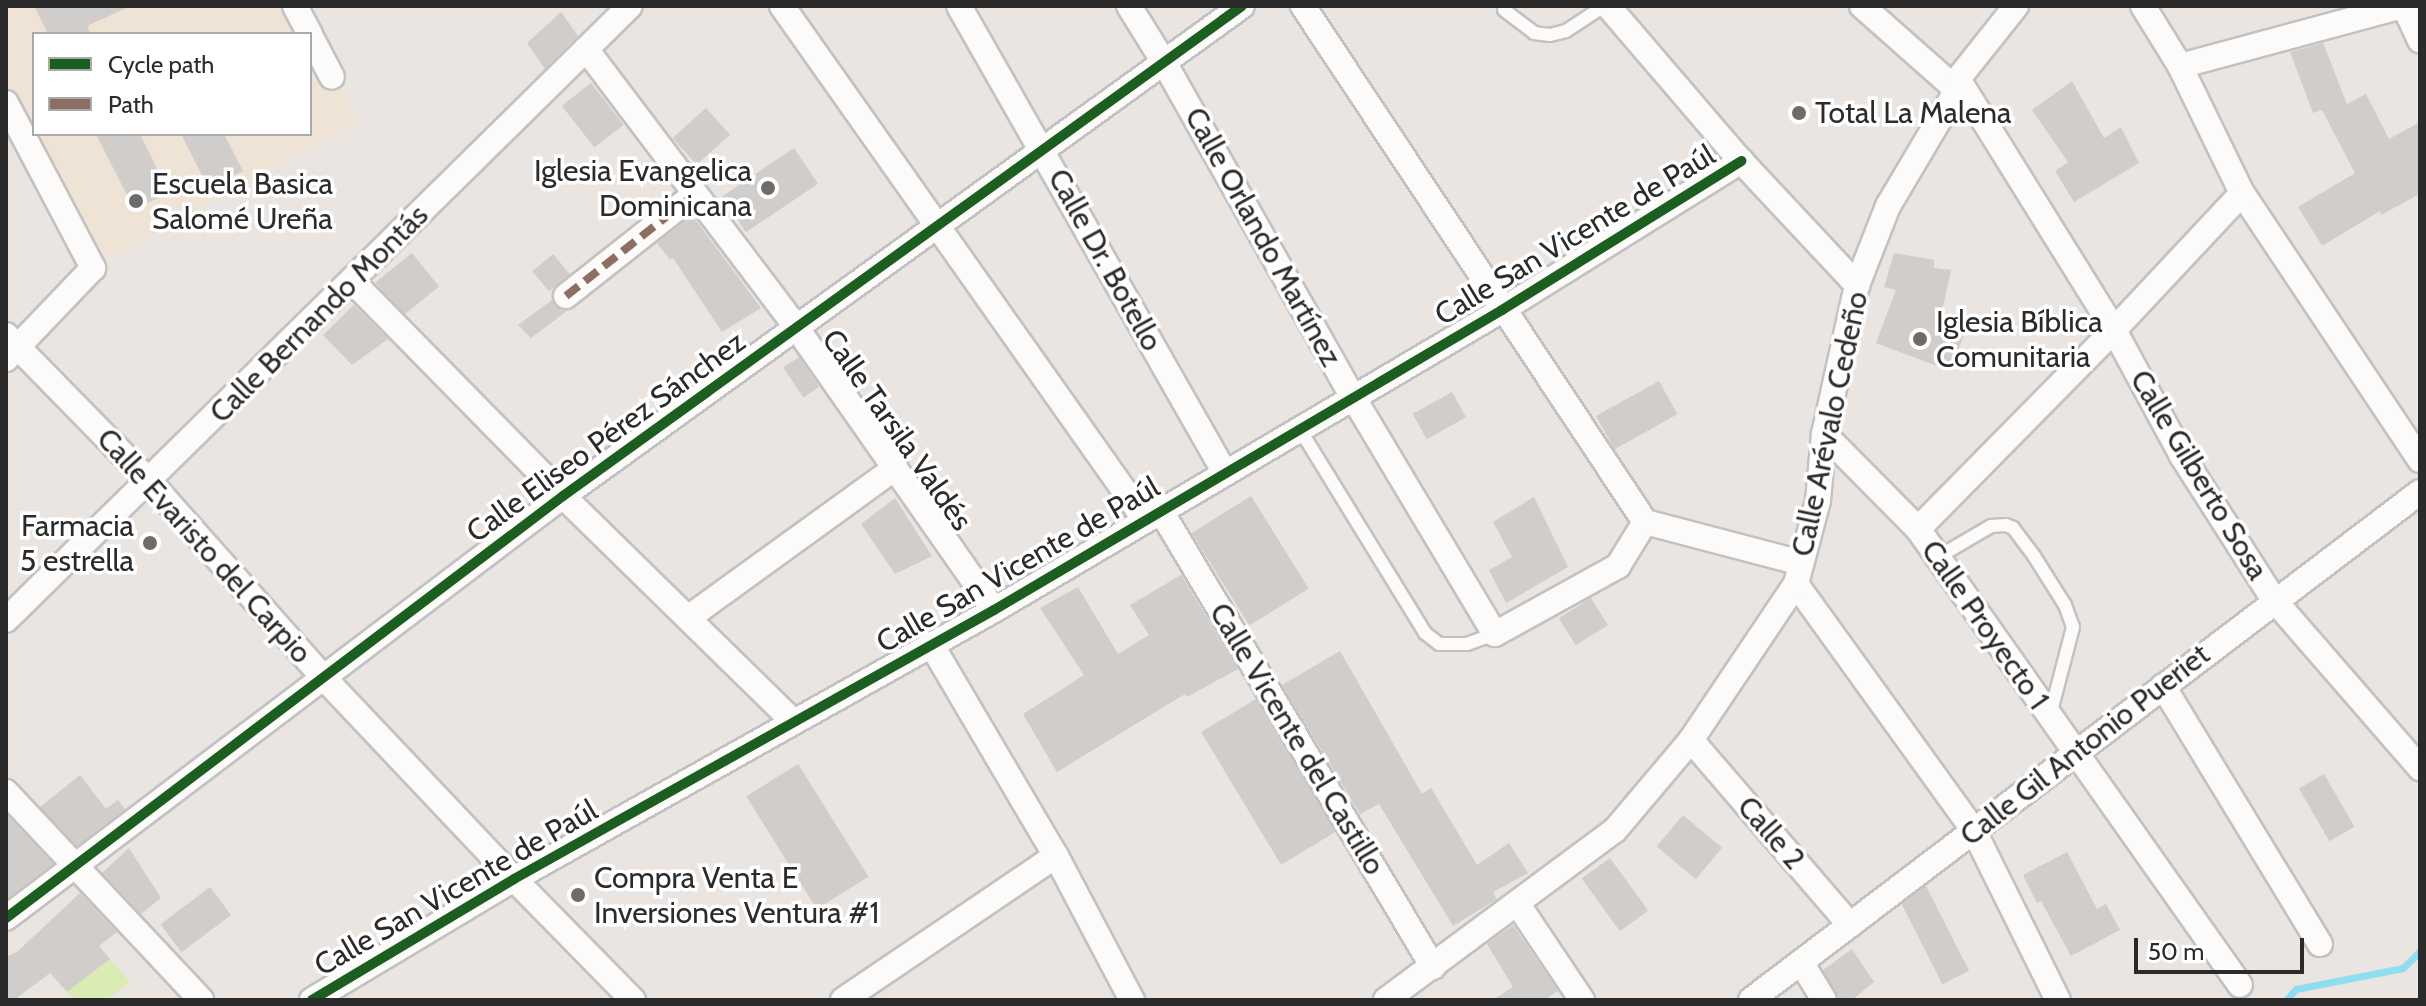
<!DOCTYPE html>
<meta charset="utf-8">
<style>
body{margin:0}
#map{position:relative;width:2426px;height:1006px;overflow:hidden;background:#eae5e1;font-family:Cabin,sans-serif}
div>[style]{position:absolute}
.education>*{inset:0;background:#eee3d5}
.pitch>*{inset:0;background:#dbebb4}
.stream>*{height:7px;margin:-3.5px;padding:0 3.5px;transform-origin:3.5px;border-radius:3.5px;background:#8fdef0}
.building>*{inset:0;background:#d0cdca;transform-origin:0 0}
.roads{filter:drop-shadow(2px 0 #c3c2c3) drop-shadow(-2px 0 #c3c2c3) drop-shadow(0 2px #c3c2c3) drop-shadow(0 -2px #c3c2c3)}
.lane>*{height:12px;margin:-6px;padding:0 6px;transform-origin:6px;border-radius:6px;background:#fcfbfa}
.street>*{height:24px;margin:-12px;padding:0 12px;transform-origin:12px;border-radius:12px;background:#fcfbfa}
.quiet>*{height:8px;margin-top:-4px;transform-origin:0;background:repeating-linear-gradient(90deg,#8d6e63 0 16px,transparent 0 24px)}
.cycleway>*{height:10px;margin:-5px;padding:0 5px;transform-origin:5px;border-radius:5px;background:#1b5e20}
.dots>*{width:22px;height:22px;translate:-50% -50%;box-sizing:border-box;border:4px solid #fff;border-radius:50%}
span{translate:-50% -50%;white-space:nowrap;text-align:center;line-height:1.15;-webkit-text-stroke:7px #fff;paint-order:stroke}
.poi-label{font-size:30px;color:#2b2b2b}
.left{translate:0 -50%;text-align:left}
.right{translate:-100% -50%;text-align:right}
.street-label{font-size:30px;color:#2b2b2b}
.frame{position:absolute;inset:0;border:8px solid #2b2b2b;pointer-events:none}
.legend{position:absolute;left:32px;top:32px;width:280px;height:104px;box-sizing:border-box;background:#fff;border:2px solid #aaa;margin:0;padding:10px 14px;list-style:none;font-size:24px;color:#2b2b2b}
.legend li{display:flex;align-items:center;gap:16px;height:40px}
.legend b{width:40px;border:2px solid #aaa}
.scale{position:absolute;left:2134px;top:938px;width:170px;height:36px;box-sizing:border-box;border:4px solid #2b2b2b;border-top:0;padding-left:10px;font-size:24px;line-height:28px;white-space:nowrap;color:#2b2b2b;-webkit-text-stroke:6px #fff;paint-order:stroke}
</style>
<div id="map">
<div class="education">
<div style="clip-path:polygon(6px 6px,295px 6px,310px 34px,34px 34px,34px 134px,310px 134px,310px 35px,359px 120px,93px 268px,6px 103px)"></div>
</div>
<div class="pitch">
<div style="clip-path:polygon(110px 959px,130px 982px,106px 1000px,75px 1000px,67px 992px)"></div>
</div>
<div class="stream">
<div style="left:2286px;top:1000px;width:15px;rotate:-48deg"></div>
<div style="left:2296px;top:989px;width:109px;rotate:-11.1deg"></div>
<div style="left:2403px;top:968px;width:24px;rotate:-45deg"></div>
</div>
<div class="building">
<div style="clip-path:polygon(34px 6px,131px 6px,87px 26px,91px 34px,48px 34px)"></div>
<div style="clip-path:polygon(561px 12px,578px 36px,545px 69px,527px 43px)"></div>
<div style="clip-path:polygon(2323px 43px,2347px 104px,2366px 94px,2389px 139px,2420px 122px,2420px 194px,2381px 215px,2380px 211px,2322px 246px,2298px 207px,2355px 173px,2322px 110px,2313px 113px,2290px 52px)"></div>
<div style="clip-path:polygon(2072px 81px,2104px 138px,2121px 127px,2139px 163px,2074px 202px,2055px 171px,2068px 162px,2032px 110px)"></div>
<div style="left:591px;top:83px;width:53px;height:37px;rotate:52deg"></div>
<div style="left:706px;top:108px;width:36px;height:45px;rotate:48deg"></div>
<div style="clip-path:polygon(96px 134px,140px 134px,169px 193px,134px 209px)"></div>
<div style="clip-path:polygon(181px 134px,224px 134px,243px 171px,208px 187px)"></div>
<div style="left:794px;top:148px;width:43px;height:87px;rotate:56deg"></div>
<div style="clip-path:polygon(692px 215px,761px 308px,722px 332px,673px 258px,670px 260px,657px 243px)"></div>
<div style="left:412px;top:253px;width:43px;height:47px;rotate:51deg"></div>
<div style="clip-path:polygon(1894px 253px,1934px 260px,1934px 268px,1951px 270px,1939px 325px,1964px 335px,1950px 371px,1876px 343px,1896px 290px,1884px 287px)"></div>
<div style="left:553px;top:254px;width:26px;height:27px;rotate:50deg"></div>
<div style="clip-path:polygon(552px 300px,560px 310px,567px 311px,531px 338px,518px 325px)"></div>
<div style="clip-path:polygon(354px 305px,388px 339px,352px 365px,323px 335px)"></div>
<div style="left:799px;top:357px;width:36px;height:19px;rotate:56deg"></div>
<div style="left:1659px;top:381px;width:38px;height:72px;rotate:61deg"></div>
<div style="left:1452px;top:392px;width:29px;height:45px;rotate:61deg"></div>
<div style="left:1251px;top:496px;width:109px;height:70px;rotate:58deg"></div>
<div style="clip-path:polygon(1534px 497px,1568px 567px,1506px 603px,1489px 570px,1512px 557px,1493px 522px)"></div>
<div style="clip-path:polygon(895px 498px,932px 556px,895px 574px,861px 524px)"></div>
<div style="clip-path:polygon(1181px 575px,1238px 669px,1187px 697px,1185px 694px,1057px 772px,1023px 714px,1084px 675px,1040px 608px,1078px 587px,1118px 654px,1149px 635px,1130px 605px)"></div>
<div style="left:1591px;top:598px;width:32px;height:38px;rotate:58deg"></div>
<div style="clip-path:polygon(1340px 651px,1422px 794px,1431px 788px,1477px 865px,1509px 843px,1528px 873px,1493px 892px,1497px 899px,1453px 926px,1379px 804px,1360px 814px,1282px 685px)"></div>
<div style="left:1256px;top:699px;width:155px;height:64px;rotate:59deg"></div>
<div style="left:798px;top:764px;width:133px;height:61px;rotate:58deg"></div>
<div style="left:2324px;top:774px;width:61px;height:29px;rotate:60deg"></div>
<div style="clip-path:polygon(80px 775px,106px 809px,118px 800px,125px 809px,77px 846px,40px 807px)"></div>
<div style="clip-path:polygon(6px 814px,53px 864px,8px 898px,6px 896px)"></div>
<div style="left:1683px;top:815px;width:51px;height:41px;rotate:40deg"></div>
<div style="clip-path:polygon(129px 848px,161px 898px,141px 914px,102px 873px)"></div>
<div style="clip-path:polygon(2067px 852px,2097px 909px,2106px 904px,2120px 930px,2071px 956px,2041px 901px,2037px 903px,2023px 875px)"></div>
<div style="left:1610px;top:858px;width:65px;height:35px;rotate:54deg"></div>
<div style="left:1926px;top:886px;width:95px;height:30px;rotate:63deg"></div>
<div style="left:210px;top:887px;width:35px;height:62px;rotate:53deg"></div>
<div style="clip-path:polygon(80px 893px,117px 932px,99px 946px,110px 959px,67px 992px,50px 973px,14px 1000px,6px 1000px,6px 957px,18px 951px)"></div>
<div style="clip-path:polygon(1513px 925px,1558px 991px,1544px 1000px,1493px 1000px,1513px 987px,1487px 944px)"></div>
<div style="clip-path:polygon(1852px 949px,1874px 982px,1852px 1000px,1839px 1000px,1823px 970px)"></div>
</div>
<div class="roads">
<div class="lane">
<div style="left:1504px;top:10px;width:38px;rotate:37deg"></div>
<div style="left:1534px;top:33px;width:16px;rotate:7deg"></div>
<div style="left:1550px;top:35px;width:16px;rotate:-14deg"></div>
<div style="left:1566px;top:31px;width:45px;rotate:-33.3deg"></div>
<div style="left:1299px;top:428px;width:241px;rotate:58.4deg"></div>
<div style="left:1425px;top:633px;width:18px;rotate:38deg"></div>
<div style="left:1439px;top:644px;width:28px"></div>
<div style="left:1467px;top:644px;width:30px;rotate:-20deg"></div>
<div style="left:1938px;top:557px;width:61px;rotate:-30.3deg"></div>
<div style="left:1991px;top:526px;width:15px;rotate:-4deg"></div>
<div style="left:2006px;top:525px;width:8px;rotate:23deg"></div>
<div style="left:2013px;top:528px;width:35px;rotate:53deg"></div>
<div style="left:2034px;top:556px;width:58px;rotate:57.7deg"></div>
<div style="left:2065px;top:605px;width:23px;rotate:70deg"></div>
<div style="left:2073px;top:627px;width:91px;rotate:104.6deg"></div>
</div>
<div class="street">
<div style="left:295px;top:6px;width:32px;rotate:62deg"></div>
<div style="left:782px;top:6px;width:629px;rotate:54.77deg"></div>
<div style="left:959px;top:6px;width:537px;rotate:60.33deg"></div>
<div style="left:1129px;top:6px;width:68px;rotate:58.2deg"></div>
<div style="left:1165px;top:64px;width:382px;rotate:60.6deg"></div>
<div style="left:1353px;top:397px;width:276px;rotate:59.1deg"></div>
<div style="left:1495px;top:634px;width:141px;rotate:-28.9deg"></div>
<div style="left:1618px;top:566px;width:52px;rotate:-58.5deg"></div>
<div style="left:1303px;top:6px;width:619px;rotate:56.46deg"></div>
<div style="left:1645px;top:522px;width:161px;rotate:14.7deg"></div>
<div style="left:1608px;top:6px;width:204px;rotate:49.4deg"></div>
<div style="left:1741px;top:161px;width:170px;rotate:46.9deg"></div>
<div style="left:1862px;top:6px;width:127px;rotate:41.5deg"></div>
<div style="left:2143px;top:6px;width:70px;rotate:58.3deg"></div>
<div style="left:2180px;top:66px;width:141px;rotate:64deg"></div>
<div style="left:2242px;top:193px;width:321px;rotate:56.3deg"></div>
<div style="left:2404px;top:6px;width:38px;rotate:65deg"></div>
<div style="left:310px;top:35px;width:47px;rotate:62.4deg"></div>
<div style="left:586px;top:49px;width:348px;rotate:52.9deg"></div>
<div style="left:796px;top:327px;width:345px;rotate:55deg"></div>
<div style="left:2180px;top:66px;width:231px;rotate:-15.1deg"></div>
<div style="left:1958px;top:79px;width:296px;rotate:58.1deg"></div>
<div style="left:2114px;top:330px;width:143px;rotate:61.6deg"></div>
<div style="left:2182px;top:456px;width:171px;rotate:57.4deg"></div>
<div style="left:2274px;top:600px;width:223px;rotate:49deg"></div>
<div style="left:6px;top:103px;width:187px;rotate:62.2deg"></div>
<div style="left:93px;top:268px;width:126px;rotate:133.7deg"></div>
<div style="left:352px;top:281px;width:301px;rotate:45.5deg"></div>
<div style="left:563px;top:496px;width:322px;rotate:44.4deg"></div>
<div style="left:566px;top:296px;width:164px;rotate:-38.3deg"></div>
<div style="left:6px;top:335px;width:204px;rotate:45.6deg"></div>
<div style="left:149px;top:481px;width:264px;rotate:48.4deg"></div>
<div style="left:324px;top:678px;width:277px;rotate:46.6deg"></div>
<div style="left:514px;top:879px;width:170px;rotate:45.5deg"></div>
<div style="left:1824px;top:434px;width:134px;rotate:45.3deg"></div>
<div style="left:1918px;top:529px;width:558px;rotate:54.77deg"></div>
<div style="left:1161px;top:511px;width:531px;rotate:59.18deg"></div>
<div style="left:1918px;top:529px;width:279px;rotate:-45.4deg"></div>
<div style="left:2114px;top:330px;width:187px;rotate:-46.9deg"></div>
<div style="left:1796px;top:584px;width:304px;rotate:54.2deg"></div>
<div style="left:1974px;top:831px;width:189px;rotate:63.6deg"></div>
<div style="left:688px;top:618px;width:256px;rotate:-35.9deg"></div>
<div style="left:6px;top:620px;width:875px;rotate:-44.54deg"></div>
<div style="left:931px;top:644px;width:246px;rotate:59.5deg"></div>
<div style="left:1056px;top:856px;width:163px;rotate:62.2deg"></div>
<div style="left:2163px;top:686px;width:302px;rotate:58.7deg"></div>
<div style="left:1691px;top:740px;width:244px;rotate:49.3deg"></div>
<div style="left:6px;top:792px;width:285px;rotate:46.8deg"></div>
<div style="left:1517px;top:903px;width:117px;rotate:56.2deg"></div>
<div style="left:6px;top:918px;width:699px;rotate:-37.15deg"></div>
<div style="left:563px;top:496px;width:837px;rotate:-35.82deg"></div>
<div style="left:1801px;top:962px;width:44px;rotate:58.8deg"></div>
<div style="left:312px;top:1000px;width:235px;rotate:-30.9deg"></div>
<div style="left:514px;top:879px;width:550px;rotate:-29.27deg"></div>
<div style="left:994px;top:610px;width:590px;rotate:-30.56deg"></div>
<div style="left:1502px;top:310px;width:282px;rotate:-31.9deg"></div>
<div style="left:843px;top:1000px;width:257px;rotate:-34.1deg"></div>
<div style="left:1386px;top:1000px;width:285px;rotate:-36.6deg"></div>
<div style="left:1615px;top:830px;width:118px;rotate:-49.8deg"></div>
<div style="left:1691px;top:740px;width:188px;rotate:-56.1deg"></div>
<div style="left:1796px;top:584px;width:86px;rotate:-75.2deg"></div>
<div style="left:1818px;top:501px;width:67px;rotate:-84.9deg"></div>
<div style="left:1824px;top:434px;width:153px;rotate:-77.5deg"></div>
<div style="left:1857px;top:285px;width:85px;rotate:-68.6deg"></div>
<div style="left:1888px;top:206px;width:135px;rotate:-59.3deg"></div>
<div style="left:1957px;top:90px;width:11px;rotate:-85deg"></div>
<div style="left:1958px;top:79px;width:93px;rotate:-51.5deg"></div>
<div style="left:1751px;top:1000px;width:840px;rotate:-37.21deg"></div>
</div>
</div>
<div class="quiet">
<div style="left:566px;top:296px;width:164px;rotate:-38.3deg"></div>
</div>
<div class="cycleway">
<div style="left:6px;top:918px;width:699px;rotate:-37.15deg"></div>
<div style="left:563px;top:496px;width:837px;rotate:-35.82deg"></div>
<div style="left:312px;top:1000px;width:235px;rotate:-30.9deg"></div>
<div style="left:514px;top:879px;width:550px;rotate:-29.27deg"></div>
<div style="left:994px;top:610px;width:590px;rotate:-30.56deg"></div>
<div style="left:1502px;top:310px;width:282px;rotate:-31.9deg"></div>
</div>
<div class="dots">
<div style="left:1799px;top:113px;background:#6e6c6b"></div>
<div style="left:768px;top:188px;background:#6e6c6b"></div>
<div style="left:136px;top:201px;background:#6e6c6b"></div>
<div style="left:1920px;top:339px;background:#6e6c6b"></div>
<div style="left:150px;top:543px;background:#6e6c6b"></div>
<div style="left:578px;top:895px;background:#6e6c6b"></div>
</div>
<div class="poi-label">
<span class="left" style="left:1815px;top:113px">Total La Malena</span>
<span class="right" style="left:752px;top:188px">Iglesia Evangelica<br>Dominicana</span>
<span class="left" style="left:152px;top:201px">Escuela Basica<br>Salomé Ureña</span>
<span class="left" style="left:1936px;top:339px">Iglesia Bíblica<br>Comunitaria</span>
<span class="right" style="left:134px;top:543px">Farmacia<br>5 estrella</span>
<span class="left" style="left:594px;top:895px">Compra Venta E<br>Inversiones Ventura #1</span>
</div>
<div class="street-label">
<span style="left:1575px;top:235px;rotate:-31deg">Calle San Vicente de Paúl</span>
<span style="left:1263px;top:237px;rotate:61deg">Calle Orlando Martínez</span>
<span style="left:1105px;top:260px;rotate:61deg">Calle Dr. Botello</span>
<span style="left:319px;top:314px;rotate:-45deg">Calle Bernando Montás</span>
<span style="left:1830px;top:424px;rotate:-78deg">Calle Arévalo Cedeño</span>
<span style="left:897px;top:430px;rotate:55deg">Calle Tarsila Valdés</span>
<span style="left:606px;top:437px;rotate:-36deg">Calle Eliseo Pérez Sánchez</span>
<span style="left:2199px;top:475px;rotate:59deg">Calle Gilberto Sosa</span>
<span style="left:204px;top:546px;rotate:48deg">Calle Evaristo del Carpio</span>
<span style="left:1018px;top:565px;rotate:-30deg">Calle San Vicente de Paúl</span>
<span style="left:1985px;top:625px;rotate:55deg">Calle Proyecto 1</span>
<span style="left:1297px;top:739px;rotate:59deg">Calle Vicente del Castillo</span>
<span style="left:2085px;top:745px;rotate:-38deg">Calle Gil Antonio Pueriet</span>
<span style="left:1771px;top:833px;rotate:49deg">Calle 2</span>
<span style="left:456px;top:888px;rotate:-30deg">Calle San Vicente de Paúl</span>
</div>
<div class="frame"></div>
<ul class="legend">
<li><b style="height:10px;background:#1b5e20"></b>Cycle path</li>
<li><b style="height:10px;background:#8d6e63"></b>Path</li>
</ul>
<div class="scale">50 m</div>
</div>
